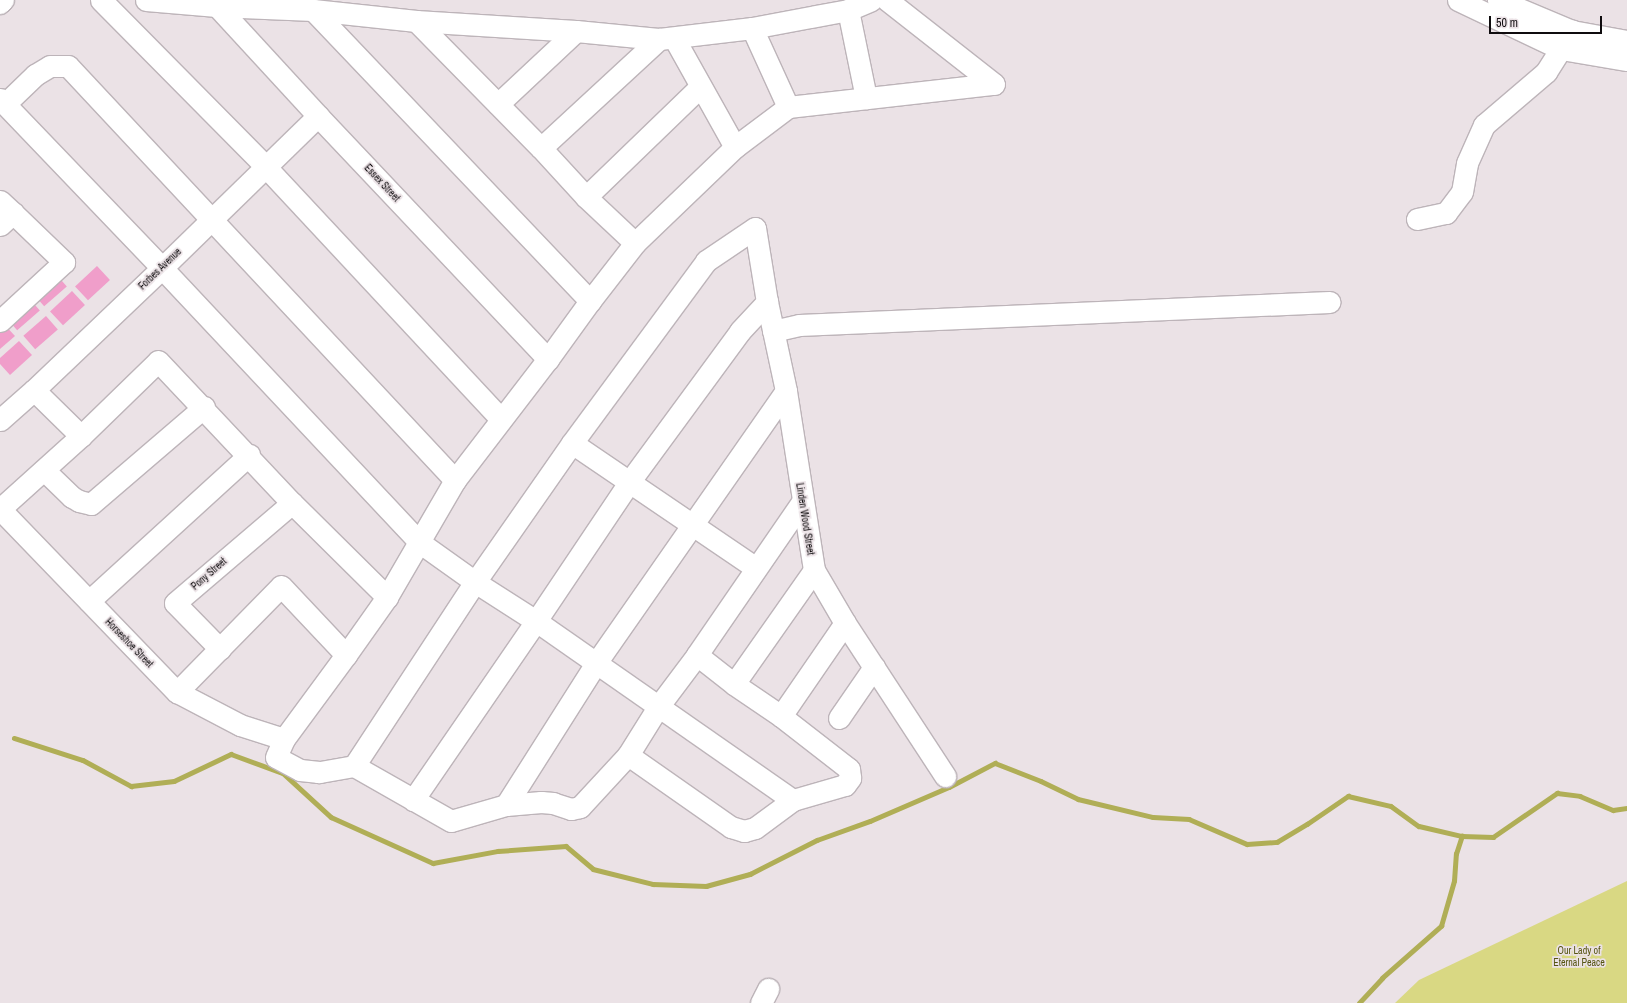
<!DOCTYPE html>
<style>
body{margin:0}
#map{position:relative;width:1627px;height:1003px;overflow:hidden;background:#ebe2e6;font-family:"Archivo Narrow",sans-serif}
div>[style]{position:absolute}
.green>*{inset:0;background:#d9d883}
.stream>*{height:4.5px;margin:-2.25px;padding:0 2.25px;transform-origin:2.25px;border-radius:2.25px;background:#b0ae56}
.building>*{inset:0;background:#f09eca;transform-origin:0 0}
.roads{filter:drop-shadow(1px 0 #bdb4b9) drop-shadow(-1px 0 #bdb4b9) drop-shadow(0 1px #bdb4b9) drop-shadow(0 -1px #bdb4b9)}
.minor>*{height:21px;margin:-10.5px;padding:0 10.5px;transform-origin:10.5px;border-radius:10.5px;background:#fff}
span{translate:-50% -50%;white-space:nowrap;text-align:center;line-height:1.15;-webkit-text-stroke:3.5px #ebe2e6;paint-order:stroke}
.street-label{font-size:10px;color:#0f0c0e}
.park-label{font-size:10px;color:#555410}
.scale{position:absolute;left:1489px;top:16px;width:113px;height:18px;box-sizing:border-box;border:2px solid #0f0c0e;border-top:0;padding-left:5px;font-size:12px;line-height:14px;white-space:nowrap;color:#0f0c0e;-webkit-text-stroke:3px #ebe2e6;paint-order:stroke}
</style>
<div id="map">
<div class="green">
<div style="clip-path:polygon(1627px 881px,1627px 1003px,1395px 1003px,1419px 980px)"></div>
</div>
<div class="stream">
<div style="left:14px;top:738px;width:72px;rotate:17.7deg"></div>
<div style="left:83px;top:760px;width:55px;rotate:28.4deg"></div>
<div style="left:131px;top:786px;width:43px;rotate:-6.6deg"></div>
<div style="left:174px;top:781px;width:63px;rotate:-25.3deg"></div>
<div style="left:231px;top:754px;width:55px;rotate:20.1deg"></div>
<div style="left:283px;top:773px;width:65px;rotate:42.5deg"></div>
<div style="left:331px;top:817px;width:112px;rotate:24.3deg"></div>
<div style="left:433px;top:863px;width:66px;rotate:-10.5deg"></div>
<div style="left:498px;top:851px;width:68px;rotate:-4.2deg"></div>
<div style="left:566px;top:846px;width:35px;rotate:40deg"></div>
<div style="left:593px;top:869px;width:62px;rotate:14deg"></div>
<div style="left:653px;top:884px;width:53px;rotate:2.2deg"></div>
<div style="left:706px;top:886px;width:46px;rotate:-15.3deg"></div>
<div style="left:750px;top:874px;width:75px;rotate:-26.9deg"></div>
<div style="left:817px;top:840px;width:56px;rotate:-19.7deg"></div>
<div style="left:870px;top:821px;width:86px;rotate:-23.3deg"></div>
<div style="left:949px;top:787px;width:52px;rotate:-27.6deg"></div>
<div style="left:995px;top:763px;width:49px;rotate:21.4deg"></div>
<div style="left:1041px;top:781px;width:41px;rotate:25.9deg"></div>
<div style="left:1078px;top:799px;width:77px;rotate:13.5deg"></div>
<div style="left:1153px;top:817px;width:36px;rotate:3deg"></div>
<div style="left:1189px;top:819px;width:63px;rotate:23.3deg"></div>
<div style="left:1247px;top:844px;width:30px;rotate:-4deg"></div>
<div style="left:1277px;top:842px;width:35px;rotate:-31deg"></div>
<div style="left:1307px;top:824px;width:50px;rotate:-34.3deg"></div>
<div style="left:1348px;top:796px;width:44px;rotate:13.1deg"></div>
<div style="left:1391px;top:806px;width:34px;rotate:36deg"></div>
<div style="left:1419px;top:826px;width:44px;rotate:13.1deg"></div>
<div style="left:1462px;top:836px;width:31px;rotate:2deg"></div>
<div style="left:1493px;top:837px;width:78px;rotate:-34.5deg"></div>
<div style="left:1557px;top:793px;width:23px;rotate:7deg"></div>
<div style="left:1580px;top:796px;width:36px;rotate:23deg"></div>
<div style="left:1613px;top:810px;width:14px;rotate:-8deg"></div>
<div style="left:1359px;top:1003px;width:34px;rotate:-47deg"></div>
<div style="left:1382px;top:978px;width:79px;rotate:-41.4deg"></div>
<div style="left:1441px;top:926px;width:47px;rotate:-73.9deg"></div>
<div style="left:1454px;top:881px;width:27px;rotate:-86deg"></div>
<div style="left:1456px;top:854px;width:19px;rotate:-72deg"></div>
</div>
<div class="building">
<div style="left:97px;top:266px;width:19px;height:30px;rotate:47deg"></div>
<div style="left:55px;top:273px;width:18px;height:30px;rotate:49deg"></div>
<div style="left:72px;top:291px;width:19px;height:30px;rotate:47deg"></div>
<div style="left:28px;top:297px;width:18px;height:30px;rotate:49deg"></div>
<div style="left:46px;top:316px;width:18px;height:30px;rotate:49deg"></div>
<div style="clip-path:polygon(2px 322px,15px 336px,0 349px,0 324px)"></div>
<div style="clip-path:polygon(19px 341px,32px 355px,10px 375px,0 364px,0 358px)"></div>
</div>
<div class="roads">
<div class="minor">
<div style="left:101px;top:0;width:233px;rotate:45.3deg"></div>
<div style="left:265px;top:166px;width:346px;rotate:47deg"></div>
<div style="left:146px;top:0;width:71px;rotate:4.8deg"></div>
<div style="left:217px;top:6px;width:96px;rotate:2.4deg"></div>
<div style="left:313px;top:10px;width:104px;rotate:6.1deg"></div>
<div style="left:416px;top:21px;width:160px;rotate:3.6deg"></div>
<div style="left:576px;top:31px;width:83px;rotate:5.5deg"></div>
<div style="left:659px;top:39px;width:94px;rotate:-6.7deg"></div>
<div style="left:752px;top:28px;width:98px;rotate:-10.6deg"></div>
<div style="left:848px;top:10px;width:25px;rotate:-23deg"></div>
<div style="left:887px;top:0;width:136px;rotate:38.1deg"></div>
<div style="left:1458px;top:0;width:114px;rotate:25.4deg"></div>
<div style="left:1561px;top:49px;width:67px;rotate:9.5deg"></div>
<div style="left:1498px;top:0;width:80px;rotate:22.7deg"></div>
<div style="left:1572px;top:31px;width:56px;rotate:10.3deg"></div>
<div style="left:0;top:3px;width:4px;rotate:-45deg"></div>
<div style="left:217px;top:6px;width:149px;rotate:47.4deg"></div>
<div style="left:318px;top:116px;width:335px;rotate:46.6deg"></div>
<div style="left:313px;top:10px;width:402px;rotate:46.4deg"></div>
<div style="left:848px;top:10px;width:90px;rotate:78.4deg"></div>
<div style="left:416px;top:21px;width:178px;rotate:45.5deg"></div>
<div style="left:541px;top:148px;width:67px;rotate:47.4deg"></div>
<div style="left:586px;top:197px;width:67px;rotate:43.2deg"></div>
<div style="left:752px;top:28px;width:87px;rotate:65.5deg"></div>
<div style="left:674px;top:38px;width:125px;rotate:60.8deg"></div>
<div style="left:0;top:99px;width:234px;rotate:46.2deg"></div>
<div style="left:162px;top:268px;width:376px;rotate:46.8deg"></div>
<div style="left:419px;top:542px;width:69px;rotate:35.5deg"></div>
<div style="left:475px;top:582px;width:72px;rotate:32.6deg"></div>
<div style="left:536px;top:621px;width:313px;rotate:34.9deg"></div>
<div style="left:5px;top:104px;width:42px;rotate:-44deg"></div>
<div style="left:35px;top:75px;width:17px;rotate:-31deg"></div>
<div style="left:50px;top:66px;width:18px"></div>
<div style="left:68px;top:66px;width:567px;rotate:46.93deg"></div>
<div style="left:498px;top:104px;width:107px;rotate:-43.1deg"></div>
<div style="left:541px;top:148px;width:161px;rotate:-42.7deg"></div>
<div style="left:586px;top:197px;width:158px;rotate:-44deg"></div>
<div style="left:0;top:201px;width:18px;rotate:43deg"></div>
<div style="left:1417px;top:219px;width:30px;rotate:-12deg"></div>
<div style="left:1446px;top:213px;width:26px;rotate:-53deg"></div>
<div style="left:1462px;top:192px;width:29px;rotate:-80deg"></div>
<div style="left:1467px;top:163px;width:42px;rotate:-65.9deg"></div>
<div style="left:1484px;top:125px;width:82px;rotate:-40.5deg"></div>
<div style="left:1546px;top:72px;width:49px;rotate:-57.6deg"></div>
<div style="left:0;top:225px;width:18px;rotate:-43deg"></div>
<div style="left:13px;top:213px;width:71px;rotate:43.9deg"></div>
<div style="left:64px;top:262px;width:87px;rotate:137.3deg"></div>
<div style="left:773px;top:331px;width:27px;rotate:-13deg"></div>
<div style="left:799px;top:325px;width:531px;rotate:-2.48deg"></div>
<div style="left:34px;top:390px;width:66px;rotate:44.4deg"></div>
<div style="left:0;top:420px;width:45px;rotate:-41.4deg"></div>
<div style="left:34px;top:390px;width:177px;rotate:-43.6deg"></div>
<div style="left:162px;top:268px;width:218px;rotate:-44.3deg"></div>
<div style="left:572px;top:443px;width:222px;rotate:34.2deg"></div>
<div style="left:44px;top:470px;width:39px;rotate:44deg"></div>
<div style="left:72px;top:497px;width:8px;rotate:30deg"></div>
<div style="left:79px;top:501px;width:12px;rotate:14deg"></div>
<div style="left:91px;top:504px;width:149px;rotate:-40.6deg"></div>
<div style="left:802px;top:502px;width:186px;rotate:124.5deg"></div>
<div style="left:697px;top:655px;width:65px;rotate:126.9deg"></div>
<div style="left:658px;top:707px;width:57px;rotate:122deg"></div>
<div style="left:628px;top:755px;width:71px;rotate:132.7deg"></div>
<div style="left:580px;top:807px;width:9px;rotate:167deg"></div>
<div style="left:571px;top:809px;width:19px;rotate:-162deg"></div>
<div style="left:553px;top:803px;width:12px;rotate:-175deg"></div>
<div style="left:541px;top:802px;width:35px;rotate:175deg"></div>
<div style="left:506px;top:805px;width:57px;rotate:163.8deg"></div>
<div style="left:451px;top:821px;width:112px;rotate:-150.4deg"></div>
<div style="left:354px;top:766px;width:36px;rotate:170deg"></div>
<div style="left:319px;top:772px;width:19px;rotate:-174deg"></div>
<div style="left:300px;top:770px;width:27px;rotate:-152deg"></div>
<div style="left:276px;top:757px;width:20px;rotate:-66deg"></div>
<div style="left:284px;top:739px;width:104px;rotate:-53.6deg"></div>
<div style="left:346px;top:655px;width:71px;rotate:-54.7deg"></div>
<div style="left:387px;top:597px;width:135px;rotate:-59.8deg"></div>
<div style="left:455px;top:480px;width:153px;rotate:-52.5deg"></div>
<div style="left:548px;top:359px;width:72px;rotate:-54.1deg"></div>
<div style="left:590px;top:301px;width:73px;rotate:-52.2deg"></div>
<div style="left:635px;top:243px;width:139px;rotate:-43.8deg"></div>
<div style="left:735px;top:147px;width:66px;rotate:-37deg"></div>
<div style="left:788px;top:107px;width:207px;rotate:-6.4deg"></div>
<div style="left:0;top:509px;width:109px;rotate:-42deg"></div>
<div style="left:81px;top:436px;width:107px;rotate:-44.2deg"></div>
<div style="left:158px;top:361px;width:195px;rotate:46.7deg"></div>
<div style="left:292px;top:503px;width:134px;rotate:44.7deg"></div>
<div style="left:0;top:509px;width:255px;rotate:46deg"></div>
<div style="left:177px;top:692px;width:71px;rotate:27.6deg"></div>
<div style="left:240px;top:725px;width:46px;rotate:17.7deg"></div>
<div style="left:89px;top:601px;width:217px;rotate:-42.4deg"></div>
<div style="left:220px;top:649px;width:64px;rotate:-134.4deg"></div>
<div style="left:175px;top:603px;width:154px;rotate:-40.5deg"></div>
<div style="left:734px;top:684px;width:139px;rotate:-54.9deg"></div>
<div style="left:177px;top:692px;width:148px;rotate:-45.5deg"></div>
<div style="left:281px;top:586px;width:95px;rotate:46.7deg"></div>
<div style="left:781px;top:716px;width:113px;rotate:-55.5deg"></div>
<div style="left:839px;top:718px;width:62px;rotate:-55.5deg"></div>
<div style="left:628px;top:755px;width:126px;rotate:35deg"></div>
<div style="left:731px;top:827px;width:14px;rotate:17deg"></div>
<div style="left:744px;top:831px;width:11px;rotate:-15deg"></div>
<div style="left:755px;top:828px;width:47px;rotate:-36.4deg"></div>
<div style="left:793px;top:800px;width:54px;rotate:-16.1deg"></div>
<div style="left:845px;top:785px;width:9px;rotate:-54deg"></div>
<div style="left:850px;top:778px;width:9px;rotate:-96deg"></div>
<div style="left:849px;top:769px;width:86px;rotate:-142.1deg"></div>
<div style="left:781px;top:716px;width:57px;rotate:-145.8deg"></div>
<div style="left:734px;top:684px;width:47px;rotate:-141.9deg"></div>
<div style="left:354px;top:766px;width:220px;rotate:-56.7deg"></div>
<div style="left:475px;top:582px;width:169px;rotate:-55.1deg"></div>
<div style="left:572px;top:443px;width:226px;rotate:-53.6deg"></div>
<div style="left:706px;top:261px;width:59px;rotate:-34deg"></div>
<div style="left:755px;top:228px;width:75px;rotate:80.8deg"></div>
<div style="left:767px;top:302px;width:91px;rotate:77.9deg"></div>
<div style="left:786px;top:391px;width:181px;rotate:81.1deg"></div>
<div style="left:814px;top:570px;width:61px;rotate:59.7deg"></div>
<div style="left:845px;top:623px;width:183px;rotate:56.8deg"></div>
<div style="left:413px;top:800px;width:217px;rotate:-55.5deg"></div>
<div style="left:536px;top:621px;width:169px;rotate:-56.1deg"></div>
<div style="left:630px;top:481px;width:186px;rotate:-53.7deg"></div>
<div style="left:740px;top:331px;width:40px;rotate:-47deg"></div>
<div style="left:506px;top:805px;width:168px;rotate:-57.6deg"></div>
<div style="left:596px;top:663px;width:332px;rotate:-55.1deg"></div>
<div style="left:761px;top:1003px;width:16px;rotate:-63deg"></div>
</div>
</div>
<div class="street-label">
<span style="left:382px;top:183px;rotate:47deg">Essex Street</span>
<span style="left:160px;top:269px;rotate:-44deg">Forbes Avenue</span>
<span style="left:805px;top:519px;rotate:81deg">Linden Wood Street</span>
<span style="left:209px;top:574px;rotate:-41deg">Pony Street</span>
<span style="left:129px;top:643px;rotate:46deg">Horseshoe Street</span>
</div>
<div class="park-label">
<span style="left:1579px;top:956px">Our Lady of<br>Eternal Peace</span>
</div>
<div class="scale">50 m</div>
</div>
